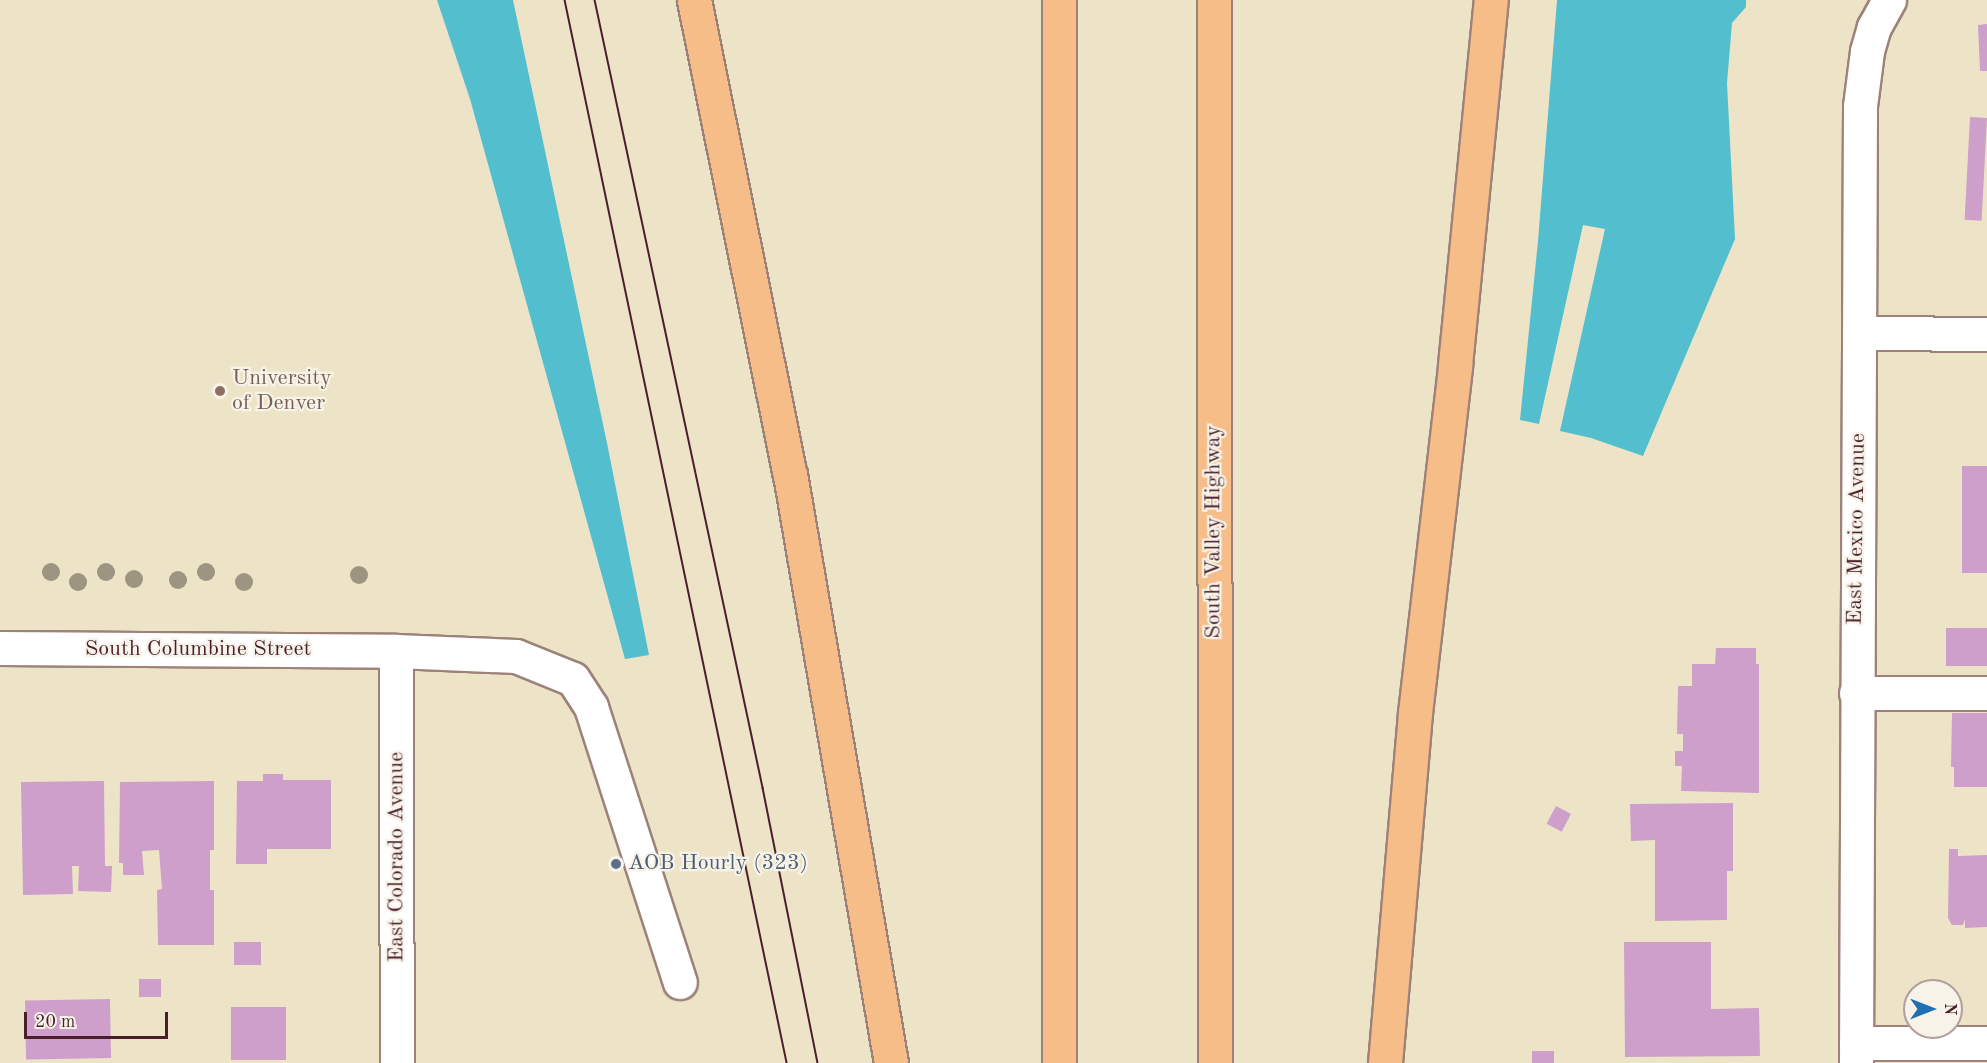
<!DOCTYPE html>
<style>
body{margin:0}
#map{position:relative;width:1987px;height:1063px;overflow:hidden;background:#ede4c7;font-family:"Old Standard TT",serif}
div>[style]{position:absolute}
.water>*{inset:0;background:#53bece}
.building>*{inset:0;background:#cd9fca;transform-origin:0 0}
.roads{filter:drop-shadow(2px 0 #9c8279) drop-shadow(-2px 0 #9c8279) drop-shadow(0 2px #9c8279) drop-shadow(0 -2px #9c8279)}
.minor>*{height:33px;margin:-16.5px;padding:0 16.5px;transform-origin:16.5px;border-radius:16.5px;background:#fff}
.highway>*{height:33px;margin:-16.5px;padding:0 16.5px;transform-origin:16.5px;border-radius:16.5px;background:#f7bd88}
.tram>*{height:1.5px;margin:-0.75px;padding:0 0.75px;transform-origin:0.75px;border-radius:0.75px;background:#4a1f2b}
.trees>*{width:18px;height:18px;margin:-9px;border-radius:50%;background:#9d9581}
.dots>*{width:16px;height:16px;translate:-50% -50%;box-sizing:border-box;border:3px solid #f7f3e8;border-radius:50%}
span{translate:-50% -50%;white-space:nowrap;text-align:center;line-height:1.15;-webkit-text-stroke:4.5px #f7f3e8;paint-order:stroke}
.education-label{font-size:22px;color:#785e54}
.left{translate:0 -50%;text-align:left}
.street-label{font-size:22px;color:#4a1f2b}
.service-label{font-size:22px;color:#4e5e75}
.north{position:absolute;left:1903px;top:979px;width:60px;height:60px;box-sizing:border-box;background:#f7f3e8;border:2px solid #b29e9c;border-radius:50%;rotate:90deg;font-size:16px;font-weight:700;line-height:24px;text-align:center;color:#4a1f2b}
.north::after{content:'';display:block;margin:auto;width:21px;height:27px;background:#1f6fb2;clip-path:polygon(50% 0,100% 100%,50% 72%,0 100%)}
.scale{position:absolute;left:24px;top:1012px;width:144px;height:27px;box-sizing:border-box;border:3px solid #4a1f2b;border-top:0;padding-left:8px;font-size:18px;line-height:21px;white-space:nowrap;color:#4a1f2b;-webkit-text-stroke:4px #f7f3e8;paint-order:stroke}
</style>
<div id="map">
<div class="water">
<div style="clip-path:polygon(437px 0,513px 0,607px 443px,649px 655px,625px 659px,470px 99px)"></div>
<div style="clip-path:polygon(1557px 0,1746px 0,1746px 7px,1732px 23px,1727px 83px,1735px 239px,1643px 456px,1591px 438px,1560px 431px,1605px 229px,1583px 225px,1539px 424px,1520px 420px,1538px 241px)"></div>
</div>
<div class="building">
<div style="clip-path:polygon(1987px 24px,1987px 71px,1980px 71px,1978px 25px)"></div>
<div style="left:1970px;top:117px;width:17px;height:103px;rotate:3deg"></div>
<div style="left:1962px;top:466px;width:25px;height:107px"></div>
<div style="left:1946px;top:628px;width:41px;height:38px"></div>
<div style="clip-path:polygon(1716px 648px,1756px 648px,1756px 664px,1759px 664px,1759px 793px,1681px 791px,1682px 766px,1675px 766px,1675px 751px,1683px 751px,1683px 734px,1677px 734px,1678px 686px,1692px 686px,1692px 664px,1715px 664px)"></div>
<div style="clip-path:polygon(1952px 713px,1987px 713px,1987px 787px,1954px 787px,1954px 767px,1951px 767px)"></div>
<div style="clip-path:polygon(263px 774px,283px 774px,283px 780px,331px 780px,331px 849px,267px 849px,267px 864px,236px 864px,237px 781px,263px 781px)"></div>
<div style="clip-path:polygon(104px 781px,105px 866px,112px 866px,111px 892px,78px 891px,79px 866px,72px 866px,73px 894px,23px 895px,21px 782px)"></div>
<div style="clip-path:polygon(214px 781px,214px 850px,210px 850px,210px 890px,214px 890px,214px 945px,158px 945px,157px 890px,162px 889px,159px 850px,142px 851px,144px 875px,123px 875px,123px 863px,119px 863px,120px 782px)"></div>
<div style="clip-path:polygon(1733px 803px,1733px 871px,1727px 871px,1727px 920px,1655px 921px,1655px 840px,1631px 841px,1630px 804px)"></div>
<div style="left:1556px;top:806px;width:17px;height:20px;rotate:28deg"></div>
<div style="clip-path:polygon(1949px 849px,1958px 849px,1958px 856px,1987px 855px,1987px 927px,1965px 928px,1965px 919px,1963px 925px,1952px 925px,1948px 918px)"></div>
<div style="left:234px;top:942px;width:27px;height:23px"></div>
<div style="clip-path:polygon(1624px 942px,1711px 942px,1711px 1009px,1759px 1008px,1760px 1056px,1625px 1057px)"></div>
<div style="left:139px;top:979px;width:22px;height:18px"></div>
<div style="left:110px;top:999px;width:59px;height:85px;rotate:89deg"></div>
<div style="left:231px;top:1007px;width:55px;height:53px"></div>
<div style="left:1532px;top:1051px;width:22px;height:12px"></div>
</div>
<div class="roads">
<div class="minor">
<div style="left:1859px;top:333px;width:128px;rotate:0.4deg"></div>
<div style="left:0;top:648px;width:396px;rotate:0.4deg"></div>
<div style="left:396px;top:651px;width:120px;rotate:2.4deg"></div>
<div style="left:516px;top:656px;width:61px;rotate:22deg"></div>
<div style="left:573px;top:679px;width:33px;rotate:57deg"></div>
<div style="left:591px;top:707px;width:289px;rotate:72.1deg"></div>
<div style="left:396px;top:651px;width:412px;rotate:89.9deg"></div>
<div style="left:1856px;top:693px;width:131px"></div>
<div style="left:1856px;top:1043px;width:131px"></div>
<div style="left:1856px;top:1063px;width:957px;rotate:-89.76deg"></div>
<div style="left:1860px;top:106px;width:55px;rotate:-82.7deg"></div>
<div style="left:1867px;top:51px;width:25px;rotate:-74deg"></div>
<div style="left:1874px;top:27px;width:31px;rotate:-61deg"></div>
</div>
<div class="highway">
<div style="left:694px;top:0;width:484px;rotate:78.6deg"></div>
<div style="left:790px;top:474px;width:598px;rotate:80.27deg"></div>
<div style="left:1059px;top:0;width:1063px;rotate:90deg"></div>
<div style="left:1214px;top:0;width:1063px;rotate:89.95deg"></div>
<div style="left:1385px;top:1063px;width:351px;rotate:-85.1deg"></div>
<div style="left:1415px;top:713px;width:350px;rotate:-83.4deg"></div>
<div style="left:1455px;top:365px;width:367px;rotate:-84.4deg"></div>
</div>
</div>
<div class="tram">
<div style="left:565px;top:0;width:1086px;rotate:78.2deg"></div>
<div style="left:595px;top:0;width:806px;rotate:77.96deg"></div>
<div style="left:763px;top:788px;width:280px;rotate:78.7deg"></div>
</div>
<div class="trees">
<div style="left:51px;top:572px"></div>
<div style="left:106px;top:572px"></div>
<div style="left:206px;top:572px"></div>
<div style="left:359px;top:575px"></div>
<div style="left:134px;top:579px"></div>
<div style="left:178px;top:580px"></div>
<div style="left:78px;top:582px"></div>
<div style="left:244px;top:582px"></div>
</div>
<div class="dots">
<div style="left:220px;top:391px;background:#8d6e63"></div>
<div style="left:616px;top:864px;background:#5c6f8a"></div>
</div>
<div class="education-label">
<span class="left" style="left:232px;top:391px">University<br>of Denver</span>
</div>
<div class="street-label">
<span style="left:1857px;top:529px;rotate:-89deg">East Mexico Avenue</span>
<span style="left:1214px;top:532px;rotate:-90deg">South Valley Highway</span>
<span style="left:198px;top:650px">South Columbine Street</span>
<span style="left:397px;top:857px;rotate:-90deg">East Colorado Avenue</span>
</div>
<div class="service-label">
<span class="left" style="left:628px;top:864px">AOB Hourly (323)</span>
</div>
<div class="north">N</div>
<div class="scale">20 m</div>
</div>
